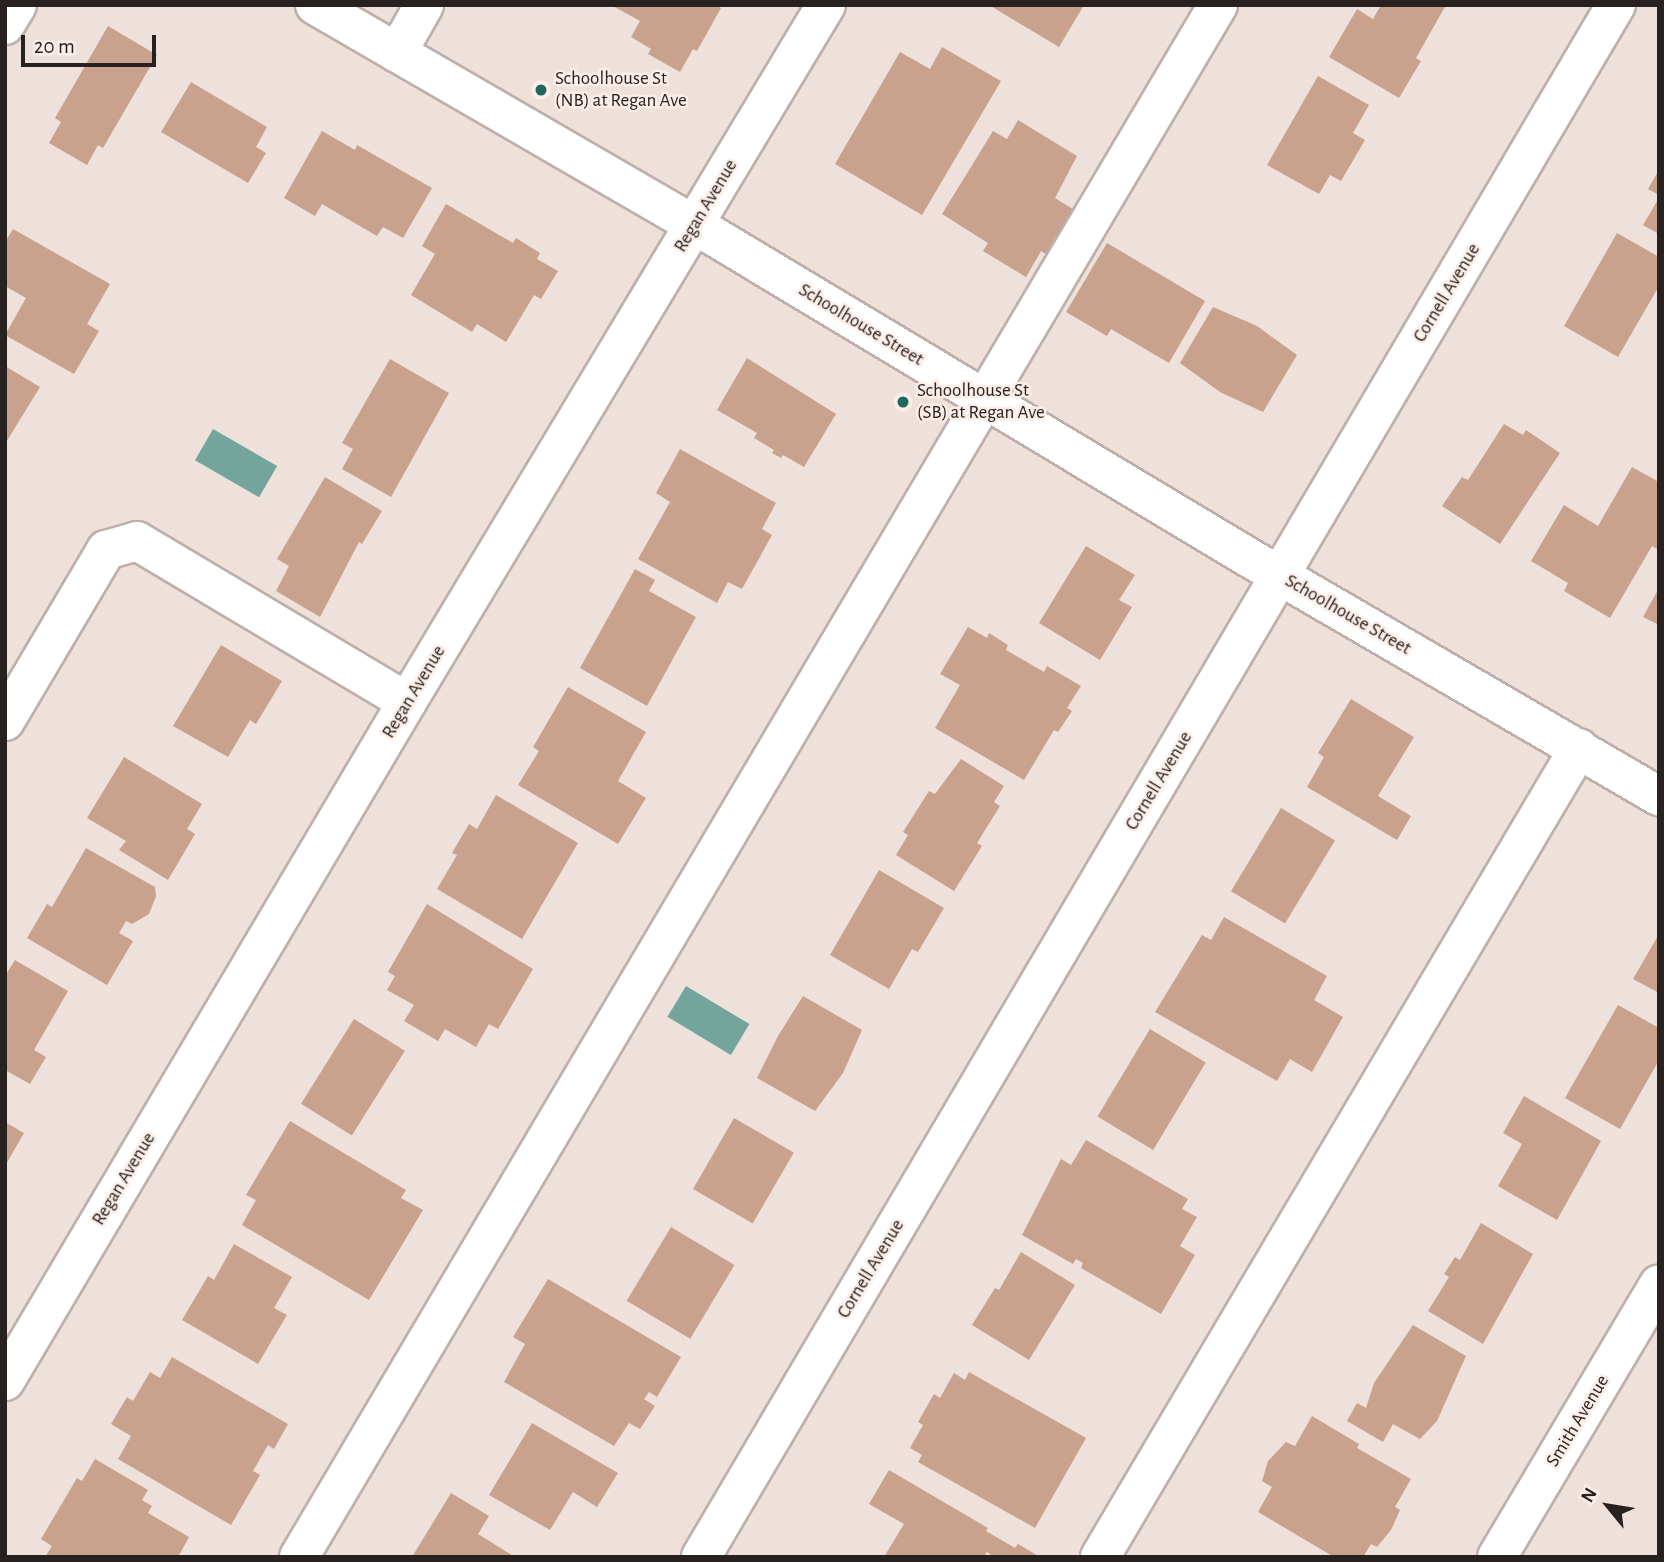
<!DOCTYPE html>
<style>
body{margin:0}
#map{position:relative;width:1664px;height:1562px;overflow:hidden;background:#eee0da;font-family:"Alegreya Sans",sans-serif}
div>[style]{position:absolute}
.water>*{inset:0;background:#73a59d;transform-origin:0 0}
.building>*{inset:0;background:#c9a28e;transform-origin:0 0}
.roads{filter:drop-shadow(2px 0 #bdb0aa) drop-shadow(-2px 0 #bdb0aa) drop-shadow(0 2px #bdb0aa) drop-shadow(0 -2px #bdb0aa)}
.minor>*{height:38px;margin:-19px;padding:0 19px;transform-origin:19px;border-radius:19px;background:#fff}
.dots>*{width:19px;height:19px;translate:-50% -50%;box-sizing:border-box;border:4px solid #fbede7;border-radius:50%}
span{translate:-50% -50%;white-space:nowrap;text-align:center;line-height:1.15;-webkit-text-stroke:5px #fbede7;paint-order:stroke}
.poi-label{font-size:19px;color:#272220}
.left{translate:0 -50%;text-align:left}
.street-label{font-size:19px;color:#272220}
.frame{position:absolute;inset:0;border:7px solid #272220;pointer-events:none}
.north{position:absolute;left:1573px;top:1471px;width:70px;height:70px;-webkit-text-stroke:5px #fbede7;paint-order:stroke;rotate:300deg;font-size:19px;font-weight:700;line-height:28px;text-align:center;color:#272220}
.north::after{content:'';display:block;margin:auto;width:24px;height:32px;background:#272220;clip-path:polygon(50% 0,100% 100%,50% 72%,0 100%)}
.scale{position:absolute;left:21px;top:35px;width:135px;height:32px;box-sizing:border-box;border:4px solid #272220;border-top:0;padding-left:9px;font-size:21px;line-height:24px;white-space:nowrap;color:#272220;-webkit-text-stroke:5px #fbede7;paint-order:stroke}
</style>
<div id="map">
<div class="water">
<div style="left:213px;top:429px;width:74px;height:36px;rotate:30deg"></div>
<div style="left:686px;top:986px;width:74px;height:36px;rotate:31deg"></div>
</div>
<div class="building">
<div style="clip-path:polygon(611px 5px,717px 5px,721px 8px,697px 51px,693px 49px,680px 72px,648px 54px,651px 49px,631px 37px,640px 21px)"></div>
<div style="clip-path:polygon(989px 5px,1084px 5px,1059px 47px)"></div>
<div style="clip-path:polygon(1381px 5px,1446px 5px,1416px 58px,1421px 61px,1399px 98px,1329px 57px,1357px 9px,1373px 19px)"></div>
<div style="clip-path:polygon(108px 26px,157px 55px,103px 148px,98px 145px,87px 165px,49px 143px,61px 122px,55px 118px)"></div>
<div style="clip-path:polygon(942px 47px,1001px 81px,922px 215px,835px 164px,900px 52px,930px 69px)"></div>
<div style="clip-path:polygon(1318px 76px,1369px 105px,1353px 133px,1365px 140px,1341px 181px,1330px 175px,1319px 194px,1267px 165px)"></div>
<div style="clip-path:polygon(191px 82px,267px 127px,256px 147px,266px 153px,248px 183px,161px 132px)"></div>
<div style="clip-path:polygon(1018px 120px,1077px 156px,1055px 198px,1076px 211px,1049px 256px,1041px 251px,1026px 277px,983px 251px,988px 243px,942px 214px,993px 131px,1007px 139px)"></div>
<div style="clip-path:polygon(322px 131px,355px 150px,357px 145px,432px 188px,403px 238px,383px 227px,377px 236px,322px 204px,315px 216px,284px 198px)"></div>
<div style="clip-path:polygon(1659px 170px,1659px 195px,1648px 189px)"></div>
<div style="clip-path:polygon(1659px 198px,1659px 234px,1643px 225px)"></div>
<div style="clip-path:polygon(446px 204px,513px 243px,516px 238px,540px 253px,537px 259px,558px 271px,541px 299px,534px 295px,506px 342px,477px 324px,472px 332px,411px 295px,435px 254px,422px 246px)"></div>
<div style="clip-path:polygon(13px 229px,110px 284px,87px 324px,99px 331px,74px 374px,5px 335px,26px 298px,5px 286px,5px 242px)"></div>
<div style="clip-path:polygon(1617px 233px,1659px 257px,1659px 286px,1618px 357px,1564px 326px)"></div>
<div style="clip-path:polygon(1107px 243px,1205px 301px,1169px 363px,1111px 329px,1107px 336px,1066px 312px)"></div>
<div style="clip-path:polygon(1213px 307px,1257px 326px,1297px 355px,1263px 412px,1220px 392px,1180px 363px)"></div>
<div style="clip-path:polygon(747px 358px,836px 414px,804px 467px,783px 455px,781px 458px,772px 453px,774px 450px,754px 438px,757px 433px,717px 410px)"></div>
<div style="clip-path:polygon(390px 359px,449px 393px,391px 497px,342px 469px,353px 449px,342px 443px)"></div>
<div style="clip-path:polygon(5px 366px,40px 387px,5px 444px)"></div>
<div style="clip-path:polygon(1504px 424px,1523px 435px,1526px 430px,1560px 453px,1500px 544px,1442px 506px,1462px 477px,1468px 480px)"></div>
<div style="clip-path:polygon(680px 449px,776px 503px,762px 529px,772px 535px,742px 589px,728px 582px,717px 603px,638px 559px,670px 502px,656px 493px)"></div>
<div style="clip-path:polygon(1632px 467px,1659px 482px,1659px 550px,1652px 546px,1610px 618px,1564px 591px,1568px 583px,1531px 561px,1564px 505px,1598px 526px)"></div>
<div style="clip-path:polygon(325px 477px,382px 511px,362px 544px,359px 542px,320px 617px,276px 591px,289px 566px,277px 559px)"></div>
<div style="clip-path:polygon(1086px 546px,1135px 575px,1119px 600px,1132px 607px,1100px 660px,1039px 623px)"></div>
<div style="clip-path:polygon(635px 569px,655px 580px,649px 591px,696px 617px,647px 706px,580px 668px)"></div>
<div style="clip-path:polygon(1659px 588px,1659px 625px,1643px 617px)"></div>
<div style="clip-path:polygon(968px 627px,987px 638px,989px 633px,1008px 645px,1006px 650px,1044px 672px,1047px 666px,1081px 686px,1067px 708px,1072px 711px,1058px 732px,1054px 730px,1024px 780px,935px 728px,960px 685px,940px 674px)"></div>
<div style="clip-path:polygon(221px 645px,282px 681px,256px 724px,250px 720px,228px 757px,173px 726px)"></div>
<div style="clip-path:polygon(568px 687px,646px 732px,618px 781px,646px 798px,618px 844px,518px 785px,539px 751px,533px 747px)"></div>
<div style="clip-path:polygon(1351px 699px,1414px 737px,1378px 796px,1411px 816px,1397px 840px,1307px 787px,1324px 757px,1318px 753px)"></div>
<div style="clip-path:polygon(124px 757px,202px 804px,187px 829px,195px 834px,168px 880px,119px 850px,126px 841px,87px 818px)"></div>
<div style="clip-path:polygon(961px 759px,1004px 786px,994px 802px,1000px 806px,977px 843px,982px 846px,954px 891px,896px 855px,908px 835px,903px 832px,929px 791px,935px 794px)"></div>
<div style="clip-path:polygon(496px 795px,578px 843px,522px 939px,437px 889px,457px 855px,452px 853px,469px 824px,477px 829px)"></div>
<div style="left:1281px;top:808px;width:63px;height:97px;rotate:31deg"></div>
<div style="clip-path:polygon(86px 848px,155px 887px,156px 896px,149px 914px,132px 924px,126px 921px,119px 933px,133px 941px,107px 985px,27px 938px,47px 904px,52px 907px)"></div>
<div style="clip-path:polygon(879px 870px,944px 908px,918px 952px,912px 949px,889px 989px,830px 955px)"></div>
<div style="clip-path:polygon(427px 904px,533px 969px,498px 1029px,489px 1024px,476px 1047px,445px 1029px,438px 1041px,404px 1021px,414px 1005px,387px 990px,395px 976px,388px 972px)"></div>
<div style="clip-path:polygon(1224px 917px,1327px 976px,1314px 1000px,1343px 1017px,1312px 1072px,1290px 1059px,1277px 1081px,1155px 1012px,1202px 935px,1211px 940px)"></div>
<div style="clip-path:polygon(1659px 934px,1659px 993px,1633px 979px)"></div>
<div style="clip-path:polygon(15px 960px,68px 991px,34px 1050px,46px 1057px,30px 1084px,5px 1070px,5px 976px)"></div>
<div style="clip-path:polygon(803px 996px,862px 1030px,843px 1073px,815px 1111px,757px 1078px,778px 1036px)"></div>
<div style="clip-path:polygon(1618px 1005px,1659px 1028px,1659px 1060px,1620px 1129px,1565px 1098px)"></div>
<div style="left:354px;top:1019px;width:60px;height:100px;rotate:32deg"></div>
<div style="left:1150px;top:1029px;width:65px;height:102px;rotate:31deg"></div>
<div style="clip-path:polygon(1524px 1096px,1601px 1141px,1557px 1220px,1498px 1186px,1522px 1144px,1503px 1133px)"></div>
<div style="left:734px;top:1118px;width:69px;height:82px;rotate:30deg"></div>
<div style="clip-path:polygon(290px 1121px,406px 1190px,401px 1198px,423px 1210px,369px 1300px,242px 1225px,256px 1200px,246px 1195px)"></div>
<div style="clip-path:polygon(5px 1122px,24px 1133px,5px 1166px)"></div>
<div style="clip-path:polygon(1086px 1140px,1188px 1199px,1182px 1209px,1197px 1217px,1180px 1246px,1195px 1255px,1161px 1314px,1081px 1268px,1083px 1263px,1076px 1259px,1073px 1264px,1022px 1235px,1061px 1159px,1071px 1165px)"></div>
<div style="clip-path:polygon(1481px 1223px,1533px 1254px,1483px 1344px,1428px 1311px,1449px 1277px,1444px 1274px,1455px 1257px,1460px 1260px)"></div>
<div style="left:671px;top:1227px;width:74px;height:86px;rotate:31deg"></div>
<div style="clip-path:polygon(234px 1244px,292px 1277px,274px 1308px,287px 1315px,258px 1364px,182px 1320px,208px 1276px,214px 1280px)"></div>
<div style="clip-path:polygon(1021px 1252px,1075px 1285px,1029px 1360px,972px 1325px,995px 1288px,999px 1290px)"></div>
<div style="clip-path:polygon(548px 1279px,681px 1357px,657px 1397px,649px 1392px,644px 1399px,655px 1406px,640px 1429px,629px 1423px,614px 1446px,504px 1382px,525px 1344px,513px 1337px)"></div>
<div style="clip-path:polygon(1413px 1325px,1466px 1356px,1437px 1421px,1420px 1439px,1393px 1424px,1383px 1442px,1347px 1421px,1357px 1403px,1366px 1408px,1374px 1383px)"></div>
<div style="clip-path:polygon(172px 1357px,288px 1424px,274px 1449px,268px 1445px,253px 1471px,260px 1475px,231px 1525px,118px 1459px,131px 1436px,111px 1424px,127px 1397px,133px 1401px,150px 1372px,160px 1378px)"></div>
<div style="clip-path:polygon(969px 1372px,1086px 1438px,1035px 1528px,918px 1462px,922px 1455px,910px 1448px,923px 1425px,918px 1422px,934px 1394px,940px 1398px,954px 1373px,965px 1380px)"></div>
<div style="clip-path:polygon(1312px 1416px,1359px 1444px,1357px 1448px,1411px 1479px,1395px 1507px,1400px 1510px,1391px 1530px,1377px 1547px,1371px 1544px,1363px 1557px,1334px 1557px,1258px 1512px,1272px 1487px,1262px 1481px,1268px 1461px,1286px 1442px,1295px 1446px)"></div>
<div style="clip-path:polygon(532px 1423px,618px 1473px,597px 1507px,573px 1492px,550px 1530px,489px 1495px)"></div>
<div style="clip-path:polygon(95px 1459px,148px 1490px,142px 1500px,152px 1506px,148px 1513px,189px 1537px,178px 1557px,45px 1557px,52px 1546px,41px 1539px,77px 1478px,82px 1481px)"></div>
<div style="clip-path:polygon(889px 1470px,988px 1528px,986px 1531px,1015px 1548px,1018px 1544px,1040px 1557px,994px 1557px,987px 1552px,984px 1557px,884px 1557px,904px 1524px,869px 1504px)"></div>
<div style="clip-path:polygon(451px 1493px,489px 1516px,478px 1534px,515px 1557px,412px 1557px)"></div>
</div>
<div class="roads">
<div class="minor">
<div style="left:315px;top:5px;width:439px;rotate:30.1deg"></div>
<div style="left:695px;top:225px;width:637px;rotate:30.99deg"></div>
<div style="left:1241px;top:553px;width:484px;rotate:30.2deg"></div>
<div style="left:5px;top:25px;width:23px;rotate:-59deg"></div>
<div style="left:397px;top:53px;width:55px;rotate:-60.6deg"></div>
<div style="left:5px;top:721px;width:199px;rotate:-59.4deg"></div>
<div style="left:106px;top:550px;width:32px;rotate:-16deg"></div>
<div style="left:137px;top:541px;width:314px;rotate:30.8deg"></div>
<div style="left:5px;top:1381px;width:789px;rotate:-59.37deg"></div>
<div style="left:407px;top:702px;width:813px;rotate:-58.99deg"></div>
<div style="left:299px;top:1557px;width:1804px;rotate:-59.37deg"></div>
<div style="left:701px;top:1557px;width:1802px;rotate:-59.48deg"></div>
<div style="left:1100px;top:1557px;width:940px;rotate:-59.37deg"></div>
<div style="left:1497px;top:1557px;width:317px;rotate:-59.3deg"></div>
</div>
</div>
<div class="dots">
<div style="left:541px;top:90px;background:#1f6860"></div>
<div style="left:903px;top:402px;background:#1f6860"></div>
</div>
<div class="poi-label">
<span class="left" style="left:555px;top:90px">Schoolhouse St<br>(NB) at Regan Ave</span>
<span class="left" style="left:917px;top:402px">Schoolhouse St<br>(SB) at Regan Ave</span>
</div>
<div class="street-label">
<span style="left:706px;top:206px;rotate:-59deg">Regan Avenue</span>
<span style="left:1447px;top:293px;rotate:-59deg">Cornell Avenue</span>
<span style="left:861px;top:325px;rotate:31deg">Schoolhouse Street</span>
<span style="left:1348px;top:615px;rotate:30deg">Schoolhouse Street</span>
<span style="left:414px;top:692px;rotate:-59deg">Regan Avenue</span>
<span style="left:1159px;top:781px;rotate:-59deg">Cornell Avenue</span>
<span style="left:124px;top:1179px;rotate:-59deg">Regan Avenue</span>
<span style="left:871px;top:1269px;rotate:-59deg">Cornell Avenue</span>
<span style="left:1578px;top:1421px;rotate:-59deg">Smith Avenue</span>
</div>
<div class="frame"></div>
<div class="north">N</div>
<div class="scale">20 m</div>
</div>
